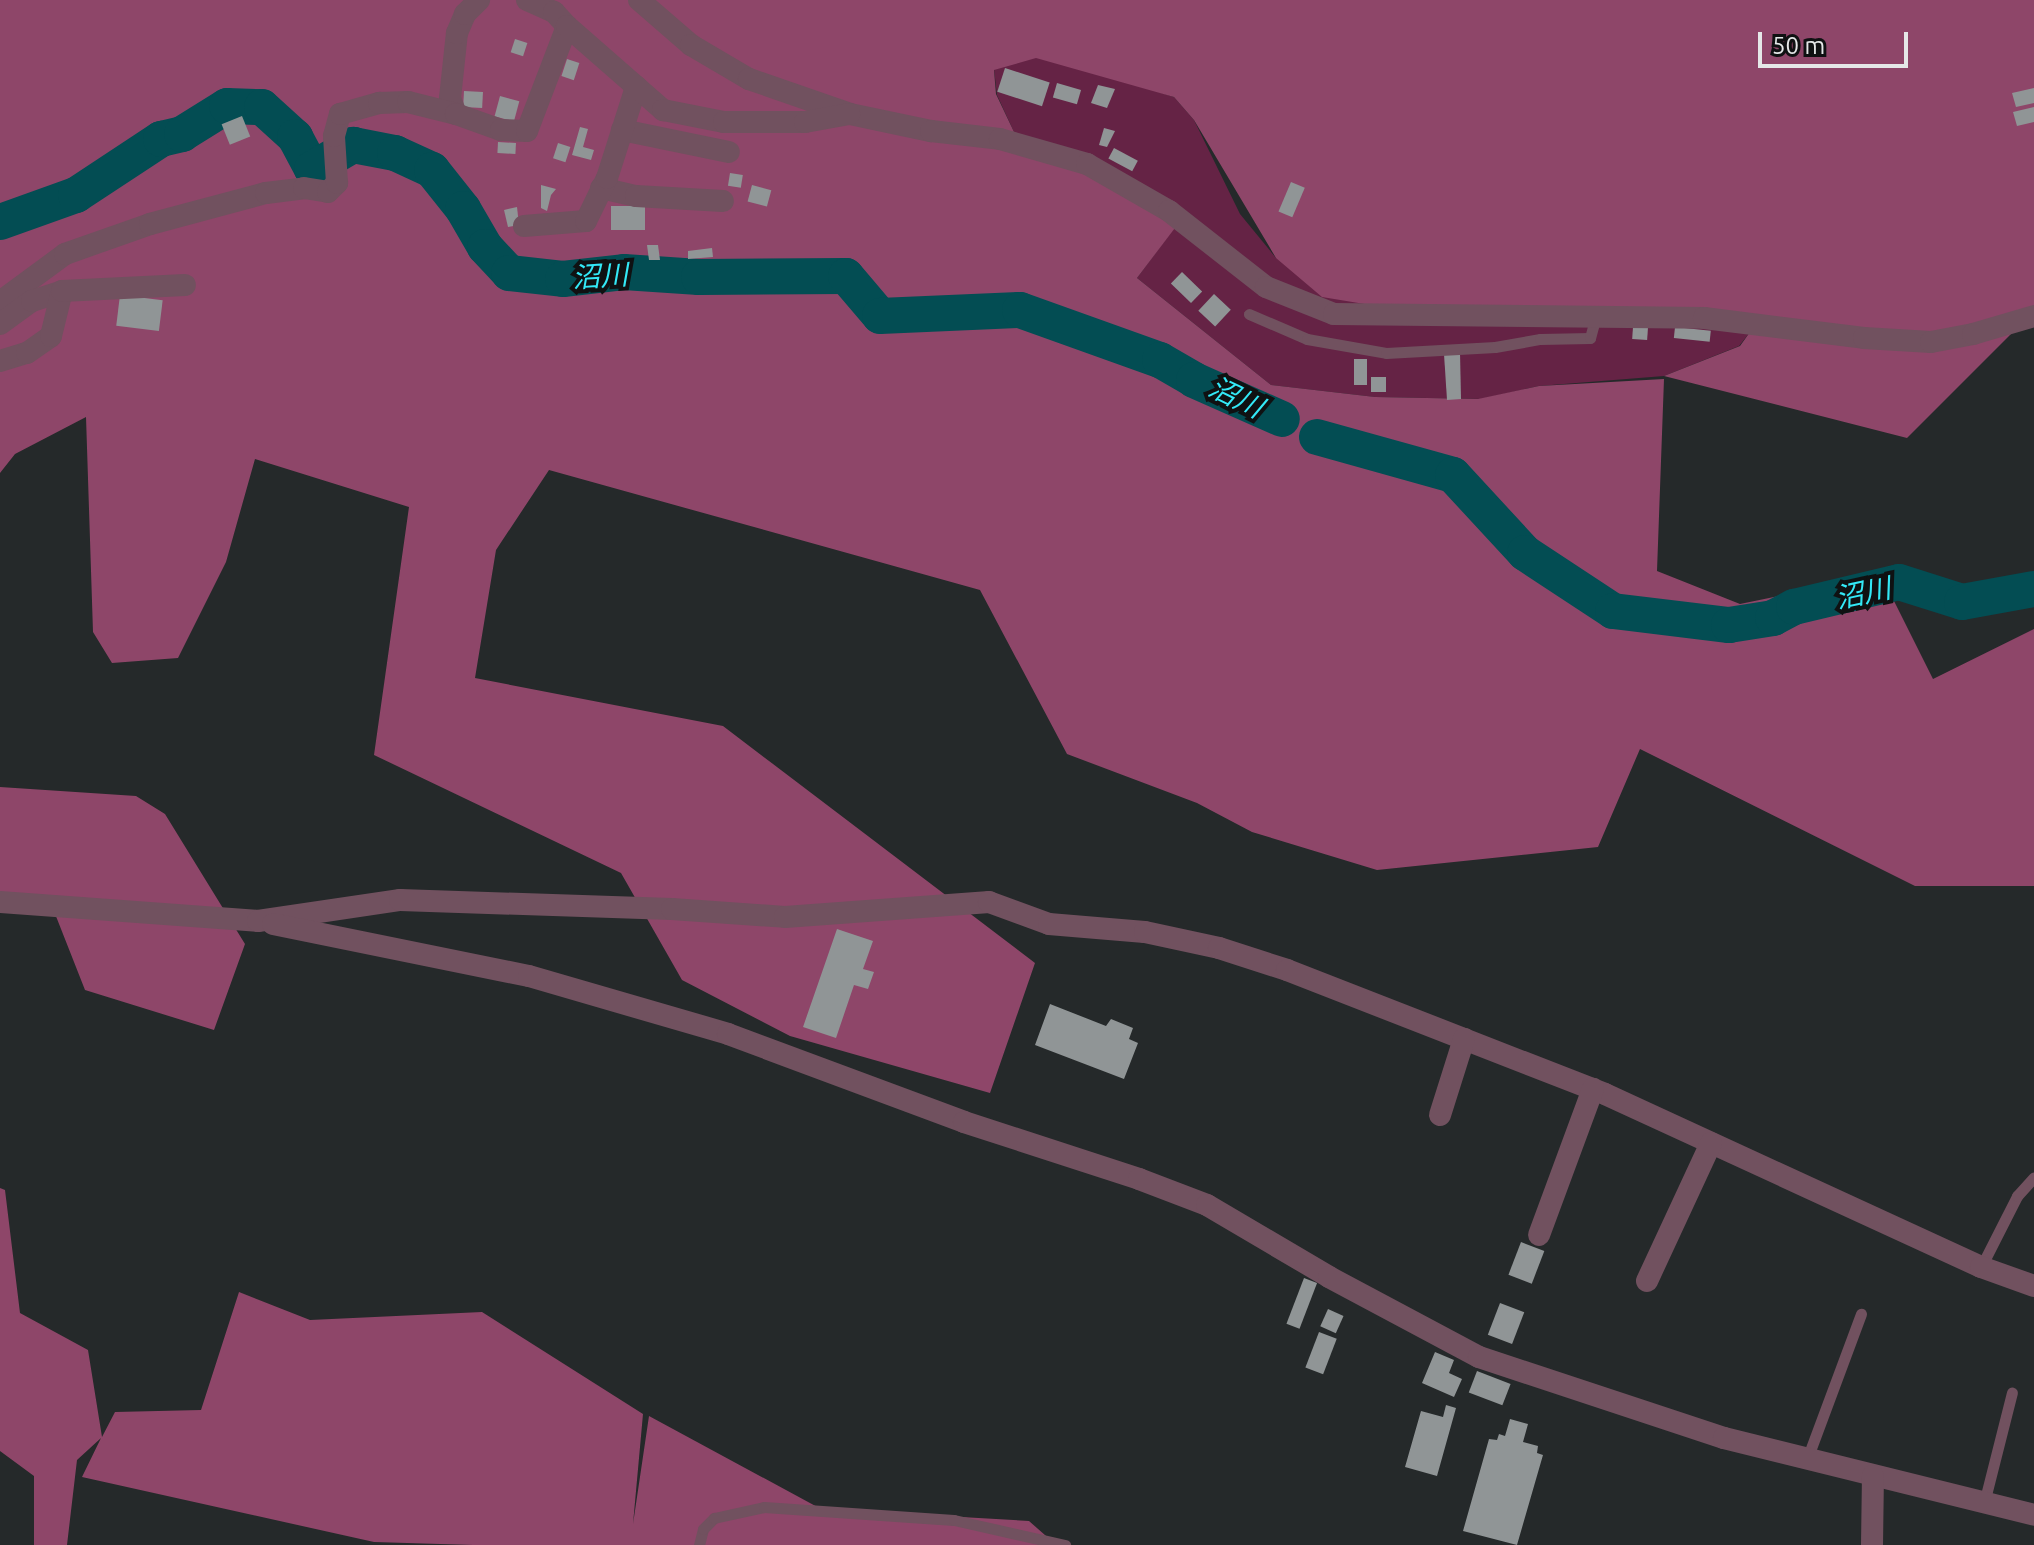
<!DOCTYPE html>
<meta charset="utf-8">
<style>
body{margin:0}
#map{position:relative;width:2034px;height:1545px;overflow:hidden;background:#25292a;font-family:Ubuntu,"Noto Sans JP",sans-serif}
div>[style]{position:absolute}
.green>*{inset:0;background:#652345}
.forest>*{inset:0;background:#8e4669}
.river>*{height:36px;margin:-18px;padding:0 18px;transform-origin:18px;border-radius:18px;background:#034d53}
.building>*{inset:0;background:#909596;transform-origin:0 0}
.service>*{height:11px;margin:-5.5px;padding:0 5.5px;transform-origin:5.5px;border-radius:5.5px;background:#71515f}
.minor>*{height:22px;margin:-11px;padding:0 11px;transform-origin:11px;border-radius:11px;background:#71515f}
span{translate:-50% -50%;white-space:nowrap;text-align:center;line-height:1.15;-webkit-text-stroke:8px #0f1112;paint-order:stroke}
.water-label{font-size:28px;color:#33e9f7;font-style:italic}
.scale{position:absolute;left:1758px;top:32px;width:150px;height:36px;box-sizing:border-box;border:4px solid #e5e8e8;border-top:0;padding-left:10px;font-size:24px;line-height:28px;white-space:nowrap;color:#e5e8e8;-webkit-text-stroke:6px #0f1112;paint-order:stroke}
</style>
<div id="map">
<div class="green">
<div style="clip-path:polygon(1044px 55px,1174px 97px,1194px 120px,1240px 214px,1276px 258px,1750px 332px,1739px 346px,1664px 376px,1539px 386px,1481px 399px,1375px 397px,1271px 385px,1137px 278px,1180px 220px,1014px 132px,997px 95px,994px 69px)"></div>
</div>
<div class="forest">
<div style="clip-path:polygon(0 0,2034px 0,2034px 317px,2027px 318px,1907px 438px,1664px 376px,1740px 346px,1750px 332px,1720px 315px,1480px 323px,1322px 297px,1276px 258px,1194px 120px,1174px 97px,1036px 58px,994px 70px,996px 94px,1014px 132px,1181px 220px,1137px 278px,1271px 385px,1375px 397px,1478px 399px,1539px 386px,1664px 379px,1657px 571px,1740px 604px,1881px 575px,1933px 679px,2034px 629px,2034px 886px,1915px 886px,1640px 749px,1598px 847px,1377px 870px,1252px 832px,1197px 803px,1067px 754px,980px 590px,549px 470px,496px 550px,475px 678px,723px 726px,1035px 963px,990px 1093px,790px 1036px,682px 980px,621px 873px,374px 755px,409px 507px,255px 459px,226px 562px,178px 658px,112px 663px,93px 632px,86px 417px,15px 454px,0 473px)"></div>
<div style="clip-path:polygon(0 787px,136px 796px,165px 814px,245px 944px,214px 1030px,85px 990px,50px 901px,0 895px)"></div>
<div style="clip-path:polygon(0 1188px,5px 1190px,20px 1313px,88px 1350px,102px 1437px,115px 1412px,201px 1410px,239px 1292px,310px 1320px,482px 1312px,643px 1414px,633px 1524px,649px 1416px,821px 1509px,1029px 1521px,1054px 1543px,1065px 1545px,473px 1545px,374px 1542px,82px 1477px,101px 1438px,77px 1460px,67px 1545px,34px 1545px,34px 1476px,0 1451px)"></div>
</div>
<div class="river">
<div style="left:0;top:222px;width:81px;rotate:-19.6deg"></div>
<div style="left:76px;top:195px;width:102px;rotate:-33.4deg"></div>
<div style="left:161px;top:139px;width:22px;rotate:-13deg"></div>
<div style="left:182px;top:134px;width:53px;rotate:-31.9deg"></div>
<div style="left:227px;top:106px;width:35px;rotate:2deg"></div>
<div style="left:262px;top:107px;width:45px;rotate:42.3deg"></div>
<div style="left:295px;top:137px;width:36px;rotate:62deg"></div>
<div style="left:312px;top:169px;width:48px;rotate:-30.3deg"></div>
<div style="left:353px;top:145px;width:43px;rotate:10.8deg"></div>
<div style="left:395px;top:153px;width:41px;rotate:24.7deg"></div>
<div style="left:432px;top:170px;width:50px;rotate:51.5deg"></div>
<div style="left:463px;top:209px;width:44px;rotate:59.9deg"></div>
<div style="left:485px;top:247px;width:35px;rotate:47deg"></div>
<div style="left:509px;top:273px;width:54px;rotate:6.3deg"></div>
<div style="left:563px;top:279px;width:61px;rotate:-6.5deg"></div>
<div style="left:624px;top:272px;width:75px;rotate:3.8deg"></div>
<div style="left:699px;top:277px;width:147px;rotate:-0.4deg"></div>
<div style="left:846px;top:276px;width:52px;rotate:49.6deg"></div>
<div style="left:880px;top:316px;width:140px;rotate:-2.5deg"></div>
<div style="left:1020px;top:310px;width:149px;rotate:19.7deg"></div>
<div style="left:1160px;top:360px;width:39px;rotate:30deg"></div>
<div style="left:1194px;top:380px;width:96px;rotate:23.9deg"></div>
<div style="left:1317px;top:437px;width:141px;rotate:15.6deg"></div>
<div style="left:1453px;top:475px;width:106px;rotate:47.3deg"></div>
<div style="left:1525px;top:553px;width:105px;rotate:33.4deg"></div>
<div style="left:1613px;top:611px;width:117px;rotate:6.9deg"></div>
<div style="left:1729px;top:625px;width:45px;rotate:-9deg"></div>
<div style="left:1773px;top:618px;width:24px;rotate:-28deg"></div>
<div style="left:1794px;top:607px;width:108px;rotate:-13.4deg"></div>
<div style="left:1899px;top:582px;width:66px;rotate:17.6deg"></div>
<div style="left:1962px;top:602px;width:73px;rotate:-10.2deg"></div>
</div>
<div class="building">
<div style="left:515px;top:39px;width:13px;height:14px;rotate:18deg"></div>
<div style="left:567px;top:59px;width:13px;height:18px;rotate:18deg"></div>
<div style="left:1005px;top:68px;width:47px;height:25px;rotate:18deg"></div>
<div style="left:1057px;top:83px;width:25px;height:15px;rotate:16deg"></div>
<div style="clip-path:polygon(1098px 85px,1115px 89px,1107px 108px,1091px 103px)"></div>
<div style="clip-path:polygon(2034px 88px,2034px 103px,2016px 107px,2012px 93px)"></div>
<div style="left:464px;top:91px;width:19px;height:16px;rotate:3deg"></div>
<div style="left:500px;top:96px;width:20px;height:21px;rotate:15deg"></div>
<div style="clip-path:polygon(2034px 107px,2034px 122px,2017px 126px,2013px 112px)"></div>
<div style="left:242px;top:116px;width:22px;height:22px;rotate:68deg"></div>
<div style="clip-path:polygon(580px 127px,588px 129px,583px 147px,594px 150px,591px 160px,572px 155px)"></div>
<div style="clip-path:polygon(1104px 128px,1115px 131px,1107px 147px,1099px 145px)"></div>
<div style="left:498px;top:142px;width:18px;height:11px;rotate:3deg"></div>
<div style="left:558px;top:143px;width:13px;height:16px;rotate:18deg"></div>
<div style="left:1114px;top:148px;width:27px;height:12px;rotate:28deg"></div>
<div style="left:730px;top:173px;width:13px;height:13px;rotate:9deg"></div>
<div style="left:1291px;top:182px;width:15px;height:32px;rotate:23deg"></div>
<div style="clip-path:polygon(541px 185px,556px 189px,551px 195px,547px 211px,541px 208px)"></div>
<div style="left:752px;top:185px;width:20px;height:17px;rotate:15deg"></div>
<div style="left:611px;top:206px;width:34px;height:24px"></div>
<div style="clip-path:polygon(517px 207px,519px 225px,508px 227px,504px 210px)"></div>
<div style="clip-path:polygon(647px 245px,658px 245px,660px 260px,649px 260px)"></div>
<div style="clip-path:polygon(712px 248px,713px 257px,688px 259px,688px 251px)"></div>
<div style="left:1182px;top:272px;width:28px;height:16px;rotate:44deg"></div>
<div style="left:1214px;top:294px;width:23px;height:23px;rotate:43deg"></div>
<div style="left:120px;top:295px;width:43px;height:31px;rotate:7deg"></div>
<div style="left:1633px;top:327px;width:15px;height:12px;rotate:4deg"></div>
<div style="left:1675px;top:327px;width:36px;height:11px;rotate:6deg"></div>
<div style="clip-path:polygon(1460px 352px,1461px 399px,1447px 400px,1444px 354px)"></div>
<div style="left:1354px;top:359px;width:13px;height:26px"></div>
<div style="left:1371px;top:377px;width:15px;height:15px"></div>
<div style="clip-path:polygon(837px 929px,873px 941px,863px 969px,874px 972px,868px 989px,854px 985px,836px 1038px,803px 1027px)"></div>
<div style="clip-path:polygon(1050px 1004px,1106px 1026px,1111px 1019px,1133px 1028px,1129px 1039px,1138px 1043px,1124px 1079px,1035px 1045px)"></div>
<div style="left:1521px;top:1242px;width:25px;height:35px;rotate:21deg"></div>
<div style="left:1304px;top:1278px;width:14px;height:49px;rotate:21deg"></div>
<div style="left:1500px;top:1303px;width:26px;height:34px;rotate:21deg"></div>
<div style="left:1328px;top:1309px;width:17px;height:19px;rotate:24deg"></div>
<div style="left:1319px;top:1332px;width:19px;height:38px;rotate:21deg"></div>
<div style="clip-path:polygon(1435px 1352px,1454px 1360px,1449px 1373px,1462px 1379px,1454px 1397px,1422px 1383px)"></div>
<div style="left:1477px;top:1371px;width:36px;height:23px;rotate:21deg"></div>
<div style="clip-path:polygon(1446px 1405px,1456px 1408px,1437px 1476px,1405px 1467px,1421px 1411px,1443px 1417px)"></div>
<div style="clip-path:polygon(1510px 1419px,1528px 1424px,1523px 1442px,1538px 1446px,1537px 1453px,1543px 1455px,1517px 1545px,1463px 1531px,1489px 1439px,1497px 1440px,1499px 1434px,1505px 1436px)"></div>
</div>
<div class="service">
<div style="left:1249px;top:314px;width:63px;rotate:23.3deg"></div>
<div style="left:1307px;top:339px;width:80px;rotate:10deg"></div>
<div style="left:1386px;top:353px;width:109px;rotate:-3.2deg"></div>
<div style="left:1495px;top:347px;width:46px;rotate:-10.1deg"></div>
<div style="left:1540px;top:339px;width:50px;rotate:-1.1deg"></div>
<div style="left:1590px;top:338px;width:23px;rotate:-75deg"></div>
<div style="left:1981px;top:1267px;width:80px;rotate:-63.1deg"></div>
<div style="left:2017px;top:1196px;width:25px;rotate:-48deg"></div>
<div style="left:1807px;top:1459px;width:155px;rotate:-69.6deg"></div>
<div style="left:1984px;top:1503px;width:114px;rotate:-75.8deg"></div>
<div style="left:699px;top:1545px;width:16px;rotate:-76deg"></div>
<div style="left:703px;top:1529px;width:16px;rotate:-45deg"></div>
<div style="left:714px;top:1518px;width:51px;rotate:-12.4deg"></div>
<div style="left:764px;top:1507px;width:190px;rotate:3.9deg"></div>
<div style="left:954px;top:1520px;width:114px;rotate:12.7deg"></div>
</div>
<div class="minor">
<div style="left:527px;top:0;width:30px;rotate:24deg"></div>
<div style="left:554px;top:12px;width:19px;rotate:47deg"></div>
<div style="left:639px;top:0;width:69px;rotate:40.9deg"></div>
<div style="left:691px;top:45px;width:67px;rotate:30.4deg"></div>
<div style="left:749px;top:79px;width:107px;rotate:19.1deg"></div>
<div style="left:850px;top:114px;width:83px;rotate:11.9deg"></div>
<div style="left:931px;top:131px;width:69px;rotate:6.6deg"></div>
<div style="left:1000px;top:139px;width:91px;rotate:16deg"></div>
<div style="left:1087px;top:164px;width:95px;rotate:29.8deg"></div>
<div style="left:1169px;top:211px;width:123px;rotate:38.1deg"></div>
<div style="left:1266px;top:287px;width:73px;rotate:21.7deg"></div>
<div style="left:1334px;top:314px;width:370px;rotate:0.6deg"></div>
<div style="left:1704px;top:318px;width:161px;rotate:7.1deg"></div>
<div style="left:1864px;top:338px;width:67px;rotate:3.4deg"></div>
<div style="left:1931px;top:342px;width:43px;rotate:-10.8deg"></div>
<div style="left:1973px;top:334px;width:64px;rotate:-16.4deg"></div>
<div style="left:456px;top:114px;width:17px;rotate:-111deg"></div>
<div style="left:450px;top:98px;width:65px;rotate:-83.9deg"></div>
<div style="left:457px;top:33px;width:21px;rotate:-67deg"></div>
<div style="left:465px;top:14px;width:20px;rotate:-45deg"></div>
<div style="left:622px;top:130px;width:109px;rotate:11.6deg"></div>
<div style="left:601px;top:188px;width:36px;rotate:13deg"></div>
<div style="left:636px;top:196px;width:87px;rotate:3.3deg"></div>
<div style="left:524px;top:226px;width:62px;rotate:-4.6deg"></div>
<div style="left:586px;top:221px;width:48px;rotate:-64deg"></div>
<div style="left:607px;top:178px;width:96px;rotate:-72.3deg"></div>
<div style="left:0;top:302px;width:81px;rotate:-36.4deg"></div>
<div style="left:65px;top:254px;width:90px;rotate:-19.4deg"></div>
<div style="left:150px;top:224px;width:120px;rotate:-15deg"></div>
<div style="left:266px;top:193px;width:38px;rotate:-7deg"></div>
<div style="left:304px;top:188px;width:24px;rotate:9deg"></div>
<div style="left:328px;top:192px;width:13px;rotate:-45deg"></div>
<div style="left:337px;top:183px;width:47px;rotate:-93.7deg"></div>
<div style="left:334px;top:136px;width:23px;rotate:-75deg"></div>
<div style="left:340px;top:114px;width:41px;rotate:-15.8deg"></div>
<div style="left:379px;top:103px;width:29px;rotate:-2deg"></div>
<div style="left:408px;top:102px;width:49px;rotate:14deg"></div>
<div style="left:456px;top:114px;width:48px;rotate:19.6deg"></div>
<div style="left:501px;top:130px;width:26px;rotate:2deg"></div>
<div style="left:527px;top:131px;width:112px;rotate:-69.1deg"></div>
<div style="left:567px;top:26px;width:128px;rotate:41.2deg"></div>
<div style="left:663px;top:110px;width:62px;rotate:11.1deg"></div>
<div style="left:724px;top:122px;width:81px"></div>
<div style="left:805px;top:122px;width:45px;rotate:-10.3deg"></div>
<div style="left:0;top:324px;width:39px;rotate:-36deg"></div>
<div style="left:32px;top:301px;width:32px;rotate:-18deg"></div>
<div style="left:0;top:361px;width:28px;rotate:-17deg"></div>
<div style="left:27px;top:353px;width:29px;rotate:-35deg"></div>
<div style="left:51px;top:336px;width:46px;rotate:-76.3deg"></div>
<div style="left:62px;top:291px;width:123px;rotate:-2.8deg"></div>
<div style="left:0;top:902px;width:259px;rotate:4.2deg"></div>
<div style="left:258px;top:921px;width:144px;rotate:-8.4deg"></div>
<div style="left:400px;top:900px;width:272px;rotate:1.9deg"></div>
<div style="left:672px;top:909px;width:113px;rotate:4deg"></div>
<div style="left:785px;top:917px;width:205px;rotate:-4.2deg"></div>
<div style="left:989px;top:902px;width:64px;rotate:20.1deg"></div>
<div style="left:1049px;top:924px;width:96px;rotate:4.8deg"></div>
<div style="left:1145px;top:932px;width:76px;rotate:12.2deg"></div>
<div style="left:1219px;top:948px;width:71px;rotate:17.9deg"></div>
<div style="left:1287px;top:970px;width:341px;rotate:21.3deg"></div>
<div style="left:1605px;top:1094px;width:414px;rotate:24.7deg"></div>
<div style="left:1981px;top:1267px;width:56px;rotate:19.7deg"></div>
<div style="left:273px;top:924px;width:261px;rotate:11.5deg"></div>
<div style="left:529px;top:976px;width:207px;rotate:16.2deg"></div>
<div style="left:728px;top:1034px;width:252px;rotate:20.4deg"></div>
<div style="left:964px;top:1122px;width:184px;rotate:18deg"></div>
<div style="left:1139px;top:1179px;width:73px;rotate:20.9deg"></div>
<div style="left:1207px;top:1205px;width:142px;rotate:30.5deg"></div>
<div style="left:1329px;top:1277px;width:170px;rotate:28.1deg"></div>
<div style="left:1479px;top:1357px;width:258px;rotate:18.3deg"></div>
<div style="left:1724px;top:1438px;width:319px;rotate:13.9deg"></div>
<div style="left:1440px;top:1115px;width:80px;rotate:-72.5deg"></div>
<div style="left:1539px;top:1235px;width:156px;rotate:-69.7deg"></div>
<div style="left:1647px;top:1281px;width:152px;rotate:-65.1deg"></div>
<div style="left:1872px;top:1545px;width:69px;rotate:-89.2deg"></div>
</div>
<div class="water-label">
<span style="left:600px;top:276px;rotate:-4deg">沼川</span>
<span style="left:1236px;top:397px;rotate:26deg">沼川</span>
<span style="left:1863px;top:593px;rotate:-12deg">沼川</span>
</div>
<div class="scale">50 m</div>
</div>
